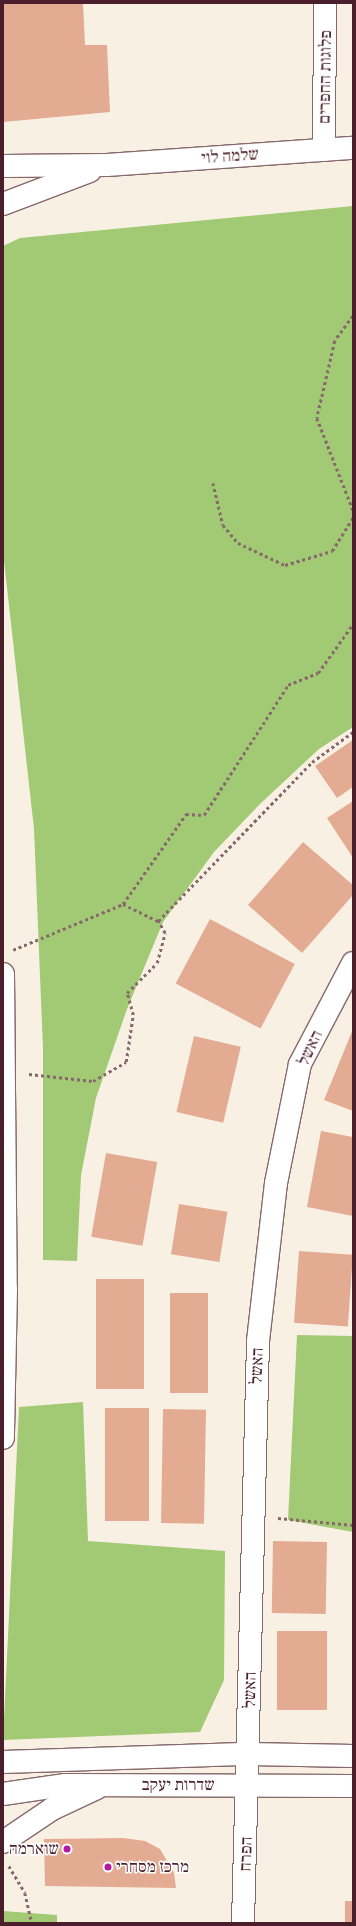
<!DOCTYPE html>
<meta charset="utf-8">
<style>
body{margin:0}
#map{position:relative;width:356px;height:1926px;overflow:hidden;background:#f8f1e3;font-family:"IM FELL Double Pica","Frank Ruhl Libre",serif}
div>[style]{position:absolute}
.green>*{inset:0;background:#a2ca75}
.building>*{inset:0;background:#e4ab93;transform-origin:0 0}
.path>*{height:2.5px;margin-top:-1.25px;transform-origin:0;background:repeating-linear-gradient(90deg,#87686b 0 3px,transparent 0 6px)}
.roads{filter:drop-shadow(1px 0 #87686b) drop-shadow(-1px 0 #87686b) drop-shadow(0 1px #87686b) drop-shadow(0 -1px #87686b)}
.minor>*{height:22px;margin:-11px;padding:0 11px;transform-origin:11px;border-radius:11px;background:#fff}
.tertiary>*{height:22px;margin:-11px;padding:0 11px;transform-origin:11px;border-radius:11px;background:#fff}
.dots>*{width:11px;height:11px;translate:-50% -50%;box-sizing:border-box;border:2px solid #fff;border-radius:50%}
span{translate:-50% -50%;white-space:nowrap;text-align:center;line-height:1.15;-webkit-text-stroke:3px #fff;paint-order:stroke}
.street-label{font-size:17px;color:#4a1f2b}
.poi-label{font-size:17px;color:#4a1f2b}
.right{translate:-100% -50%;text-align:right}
.left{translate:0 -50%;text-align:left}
.frame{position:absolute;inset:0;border:4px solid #4a1f2b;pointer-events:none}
</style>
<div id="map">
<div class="green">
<div style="clip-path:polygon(353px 206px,353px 727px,319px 749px,260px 804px,214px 852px,163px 922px,127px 1009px,96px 1098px,81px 1175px,77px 1261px,43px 1260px,43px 1049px,34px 829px,3px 552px,3px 246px,20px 238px)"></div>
<div style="clip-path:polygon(297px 1335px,353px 1336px,353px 1532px,288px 1520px)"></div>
<div style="clip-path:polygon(83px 1402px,88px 1541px,225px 1551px,224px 1680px,200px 1732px,3px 1740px,19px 1407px)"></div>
<div style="clip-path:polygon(3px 1911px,57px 1915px,57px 1923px,3px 1923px)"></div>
</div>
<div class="building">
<div style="clip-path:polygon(3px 3px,83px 3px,85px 45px,107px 45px,110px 112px,3px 122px)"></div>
<div style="clip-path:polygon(353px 740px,353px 787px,337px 798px,315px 766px)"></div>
<div style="clip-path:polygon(353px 801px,353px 858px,327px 818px)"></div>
<div style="clip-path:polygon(303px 842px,353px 885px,353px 895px,302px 953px,248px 905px)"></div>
<div style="left:210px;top:919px;width:96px;height:73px;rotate:28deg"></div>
<div style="clip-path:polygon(353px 1029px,353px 1111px,324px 1100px)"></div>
<div style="left:194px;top:1036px;width:48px;height:78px;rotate:13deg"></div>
<div style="clip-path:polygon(321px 1131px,353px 1137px,353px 1216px,307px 1207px)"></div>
<div style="left:106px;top:1153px;width:52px;height:85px;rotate:10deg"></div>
<div style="left:179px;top:1204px;width:49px;height:51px;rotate:9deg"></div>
<div style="left:299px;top:1251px;width:54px;height:72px;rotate:4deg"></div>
<div style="left:96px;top:1279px;width:48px;height:110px"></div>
<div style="left:170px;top:1293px;width:38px;height:100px"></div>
<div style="left:105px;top:1408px;width:44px;height:113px"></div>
<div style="left:163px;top:1409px;width:43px;height:114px;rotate:1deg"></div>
<div style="left:273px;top:1541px;width:54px;height:72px;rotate:1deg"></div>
<div style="left:277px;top:1631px;width:50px;height:79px"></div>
<div style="clip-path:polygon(123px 1838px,145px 1841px,160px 1849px,174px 1873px,176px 1888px,45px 1886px,44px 1839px)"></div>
<div style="left:345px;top:1901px;width:8px;height:22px"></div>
</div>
<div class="path">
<div style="left:353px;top:316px;width:31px;rotate:126deg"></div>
<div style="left:335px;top:341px;width:79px;rotate:103.2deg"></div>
<div style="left:317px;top:418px;width:99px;rotate:68.6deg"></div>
<div style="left:213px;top:483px;width:43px;rotate:76.6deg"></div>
<div style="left:223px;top:525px;width:23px;rotate:50deg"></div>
<div style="left:238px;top:543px;width:52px;rotate:25.1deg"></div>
<div style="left:285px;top:565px;width:49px;rotate:-16.6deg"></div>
<div style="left:332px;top:551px;width:40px;rotate:-58deg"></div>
<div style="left:123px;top:904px;width:39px;rotate:26deg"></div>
<div style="left:158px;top:921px;width:221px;rotate:-45.9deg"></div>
<div style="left:312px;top:762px;width:51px;rotate:-36.2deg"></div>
<div style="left:13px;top:950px;width:119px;rotate:-22.7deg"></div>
<div style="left:123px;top:904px;width:110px;rotate:-55deg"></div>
<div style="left:186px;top:814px;width:18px;rotate:3deg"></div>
<div style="left:204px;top:815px;width:155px;rotate:-57.1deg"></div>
<div style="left:288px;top:685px;width:32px;rotate:-22deg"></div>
<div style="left:318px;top:673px;width:60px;rotate:-54.5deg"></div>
<div style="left:29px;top:1074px;width:64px;rotate:6.2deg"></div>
<div style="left:93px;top:1081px;width:38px;rotate:-30deg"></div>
<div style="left:126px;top:1062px;width:48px;rotate:-81.5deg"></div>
<div style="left:133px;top:1015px;width:23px;rotate:-105deg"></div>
<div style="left:127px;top:993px;width:42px;rotate:-45deg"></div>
<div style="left:157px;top:963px;width:31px;rotate:-75deg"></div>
<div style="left:165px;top:933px;width:14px;rotate:-120deg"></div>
<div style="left:278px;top:1518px;width:75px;rotate:5.3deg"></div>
<div style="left:9px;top:1866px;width:31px;rotate:59deg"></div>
<div style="left:25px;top:1893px;width:31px;rotate:77deg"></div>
</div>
<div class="roads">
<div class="minor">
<div style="left:324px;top:150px;width:147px;rotate:-89.6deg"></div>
<div style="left:3px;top:166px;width:104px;rotate:-0.6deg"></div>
<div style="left:107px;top:165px;width:247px;rotate:-4deg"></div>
<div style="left:3px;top:204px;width:93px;rotate:-20.8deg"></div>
<div style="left:243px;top:1923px;width:582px;rotate:-88.52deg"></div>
<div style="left:258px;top:1341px;width:159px;rotate:-83.5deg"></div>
<div style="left:276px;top:1183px;width:121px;rotate:-78.6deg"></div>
<div style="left:300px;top:1064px;width:114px;rotate:-62.3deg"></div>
</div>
<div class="tertiary">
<div style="left:3px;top:974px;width:315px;rotate:89.5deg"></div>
<div style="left:6px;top:1289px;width:149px;rotate:91.2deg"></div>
<div style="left:3px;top:1762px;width:246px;rotate:-1.9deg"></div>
<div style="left:249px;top:1754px;width:104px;rotate:1.1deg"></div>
<div style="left:3px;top:1794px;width:63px;rotate:-8.3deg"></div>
<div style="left:65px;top:1785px;width:288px;rotate:0.2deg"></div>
<div style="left:3px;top:1842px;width:59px;rotate:-34deg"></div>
<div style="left:52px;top:1809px;width:50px;rotate:-25deg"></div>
</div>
</div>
<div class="dots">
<div style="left:67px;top:1849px;background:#b5179e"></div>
<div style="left:108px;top:1867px;background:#b5179e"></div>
</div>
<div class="street-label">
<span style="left:325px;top:77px;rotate:-89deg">פלוגות החפרים</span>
<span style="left:230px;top:156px;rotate:-4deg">שלמה לוי</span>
<span style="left:310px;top:1048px;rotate:-65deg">האשל</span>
<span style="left:257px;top:1366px;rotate:-88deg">האשל</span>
<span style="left:250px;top:1690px;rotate:-89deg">האשל</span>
<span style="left:178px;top:1785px">שדרות יעקב</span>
<span style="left:246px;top:1854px;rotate:-88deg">הפרח</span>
</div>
<div class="poi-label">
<span class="right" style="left:59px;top:1849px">שוארמה</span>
<span class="left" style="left:116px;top:1867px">מרכז מסחרי</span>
</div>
<div class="frame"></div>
</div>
